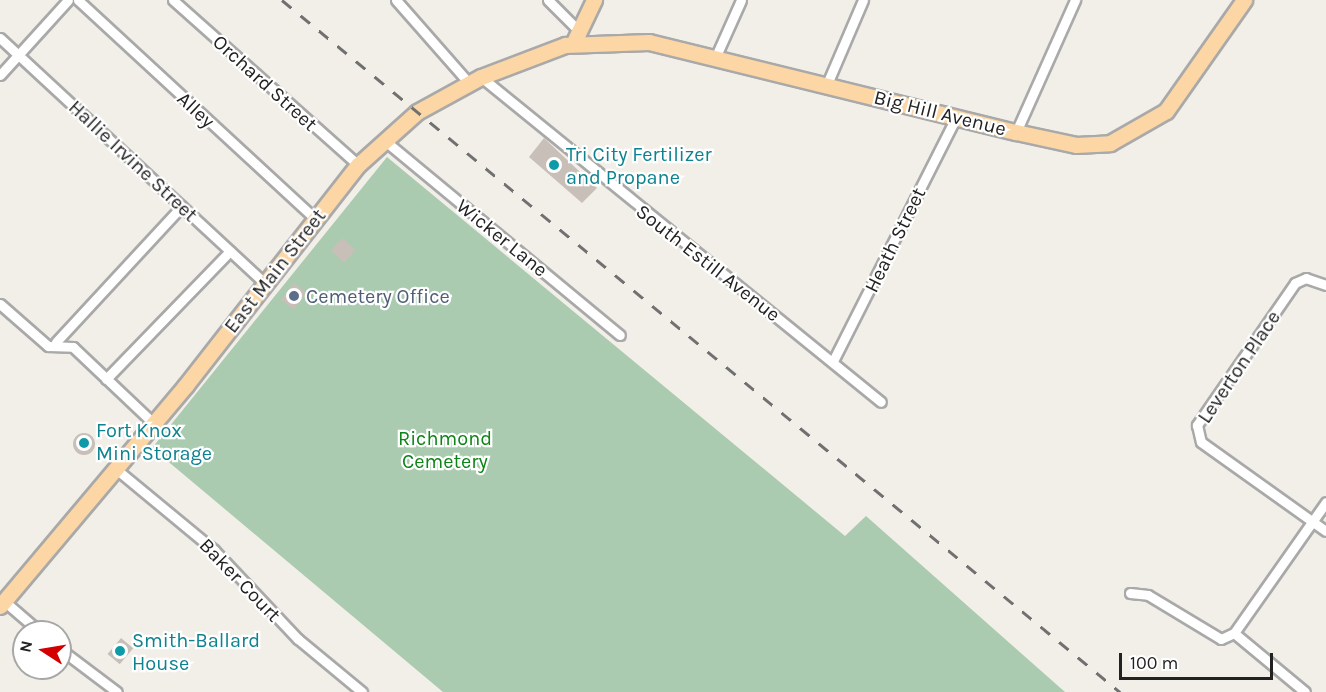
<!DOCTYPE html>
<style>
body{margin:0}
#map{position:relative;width:1326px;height:692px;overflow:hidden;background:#f2efe9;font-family:Karla,sans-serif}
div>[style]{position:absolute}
.cemetery>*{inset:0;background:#aacbaf}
.building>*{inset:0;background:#c7bfb8;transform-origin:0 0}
.round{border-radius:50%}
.roads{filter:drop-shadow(2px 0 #a9a9a9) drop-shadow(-2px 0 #a9a9a9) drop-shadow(0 2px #a9a9a9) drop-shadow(0 -2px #a9a9a9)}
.minor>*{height:9px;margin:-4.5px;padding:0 4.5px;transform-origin:4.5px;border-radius:4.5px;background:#fff}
.primary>*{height:15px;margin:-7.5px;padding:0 7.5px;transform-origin:7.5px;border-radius:7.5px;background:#fcd6a4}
.rail>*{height:3px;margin-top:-1.5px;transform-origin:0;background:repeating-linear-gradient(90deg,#707070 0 12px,transparent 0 24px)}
.dots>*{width:16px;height:16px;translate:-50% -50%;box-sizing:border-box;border:3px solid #fff;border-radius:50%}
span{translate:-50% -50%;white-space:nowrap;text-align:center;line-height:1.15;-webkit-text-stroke:4.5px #fff;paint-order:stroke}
.street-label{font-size:20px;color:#222}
.culture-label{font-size:20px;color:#0d838f}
.left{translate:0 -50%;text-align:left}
.service-label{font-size:20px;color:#4e5e75}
.park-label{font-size:20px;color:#0c8416}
.north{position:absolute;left:12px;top:620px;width:60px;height:60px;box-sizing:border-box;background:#fff;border:2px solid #a7a7a7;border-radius:50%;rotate:282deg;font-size:16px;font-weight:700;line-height:24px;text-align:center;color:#222}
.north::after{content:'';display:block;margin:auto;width:21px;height:27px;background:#d40000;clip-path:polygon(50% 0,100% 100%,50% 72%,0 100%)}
.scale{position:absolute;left:1119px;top:653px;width:154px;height:27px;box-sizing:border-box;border:3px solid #222;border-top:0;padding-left:8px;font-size:18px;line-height:21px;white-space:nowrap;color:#222;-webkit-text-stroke:4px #fff;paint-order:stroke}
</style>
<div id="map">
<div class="cemetery">
<div style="clip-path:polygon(387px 157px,845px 536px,866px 516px,1065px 692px,443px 692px,152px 448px)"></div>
</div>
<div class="building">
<div style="clip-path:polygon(544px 138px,597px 188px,582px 203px,529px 157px)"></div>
<div style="left:342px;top:238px;width:18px;height:17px;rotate:41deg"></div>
<div style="left:294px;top:283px;width:16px;height:21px;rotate:38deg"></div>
<div class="round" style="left:73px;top:433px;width:22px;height:22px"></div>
<div style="left:121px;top:638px;width:16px;height:21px;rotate:40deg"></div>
</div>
<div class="roads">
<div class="minor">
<div style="left:78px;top:0;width:323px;rotate:42.7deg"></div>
<div style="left:173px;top:0;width:248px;rotate:41.7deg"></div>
<div style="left:396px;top:0;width:111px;rotate:48.7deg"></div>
<div style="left:548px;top:0;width:44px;rotate:45deg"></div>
<div style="left:0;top:38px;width:362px;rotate:42.8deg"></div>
<div style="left:716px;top:56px;width:61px;rotate:-65.9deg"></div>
<div style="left:0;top:75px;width:101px;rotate:-47.8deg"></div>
<div style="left:481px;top:77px;width:515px;rotate:39.09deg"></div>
<div style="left:827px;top:84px;width:91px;rotate:-66.8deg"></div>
<div style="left:1016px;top:132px;width:145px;rotate:-65.9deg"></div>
<div style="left:384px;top:140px;width:306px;rotate:39.6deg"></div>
<div style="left:1326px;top:285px;width:21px;rotate:-161deg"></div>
<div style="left:1306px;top:278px;width:12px;rotate:156deg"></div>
<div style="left:1295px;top:283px;width:173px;rotate:124.6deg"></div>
<div style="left:1197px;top:425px;width:17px;rotate:77deg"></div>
<div style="left:1201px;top:442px;width:153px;rotate:35.5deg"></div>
<div style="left:0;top:304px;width:64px;rotate:41.2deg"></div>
<div style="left:48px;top:346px;width:25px;rotate:2deg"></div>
<div style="left:73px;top:347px;width:112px;rotate:43.5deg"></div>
<div style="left:56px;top:342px;width:185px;rotate:-47.2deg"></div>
<div style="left:833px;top:361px;width:273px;rotate:-63.2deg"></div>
<div style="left:106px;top:379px;width:178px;rotate:-45.9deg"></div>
<div style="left:116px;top:469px;width:127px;rotate:39.6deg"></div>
<div style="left:214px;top:550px;width:122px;rotate:46.7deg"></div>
<div style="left:298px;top:639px;width:83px;rotate:39.6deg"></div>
<div style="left:1130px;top:593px;width:18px;rotate:6deg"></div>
<div style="left:1148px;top:595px;width:85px;rotate:31.1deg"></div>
<div style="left:1221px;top:639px;width:14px;rotate:-25deg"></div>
<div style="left:1234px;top:633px;width:160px;rotate:-54.9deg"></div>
<div style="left:4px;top:601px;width:48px;rotate:40.7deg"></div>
<div style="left:1234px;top:633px;width:92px;rotate:39.7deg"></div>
<div style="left:60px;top:649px;width:71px;rotate:37deg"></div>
</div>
<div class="primary">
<div style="left:573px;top:44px;width:49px;rotate:-64.5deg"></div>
<div style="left:0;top:606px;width:289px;rotate:-49.9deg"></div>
<div style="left:186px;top:385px;width:279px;rotate:-52deg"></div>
<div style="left:358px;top:165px;width:79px;rotate:-41.9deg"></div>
<div style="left:417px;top:112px;width:73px;rotate:-28.7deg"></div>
<div style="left:481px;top:77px;width:90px;rotate:-20.9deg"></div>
<div style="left:565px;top:45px;width:84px;rotate:-2deg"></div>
<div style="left:649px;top:42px;width:378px;rotate:13.8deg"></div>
<div style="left:1016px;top:132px;width:61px;rotate:12.2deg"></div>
<div style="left:1076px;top:145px;width:34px;rotate:-3deg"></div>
<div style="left:1110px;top:143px;width:64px;rotate:-29.7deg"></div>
<div style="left:1166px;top:111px;width:136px;rotate:-54.9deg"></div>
</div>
</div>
<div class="rail">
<div style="left:282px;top:0;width:1087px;rotate:39.55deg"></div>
</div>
<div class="dots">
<div style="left:554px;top:165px;background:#0f9aa8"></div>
<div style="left:294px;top:296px;background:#5c6f8a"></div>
<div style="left:84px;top:443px;background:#0f9aa8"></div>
<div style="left:120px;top:651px;background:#0f9aa8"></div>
</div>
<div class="street-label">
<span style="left:265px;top:83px;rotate:42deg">Orchard Street</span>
<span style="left:196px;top:110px;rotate:43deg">Alley</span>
<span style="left:940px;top:113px;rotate:14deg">Big Hill Avenue</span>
<span style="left:133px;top:161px;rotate:43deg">Hallie Irvine Street</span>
<span style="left:502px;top:238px;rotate:39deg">Wicker Lane</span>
<span style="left:895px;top:240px;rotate:-64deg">Heath Street</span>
<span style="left:708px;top:263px;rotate:38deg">South Estill Avenue</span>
<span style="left:275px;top:271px;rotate:-52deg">East Main Street</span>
<span style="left:1239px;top:367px;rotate:-56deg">Leverton Place</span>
<span style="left:240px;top:580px;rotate:46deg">Baker Court</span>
</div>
<div class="culture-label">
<span class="left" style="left:566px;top:166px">Tri City Fertilizer<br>and Propane</span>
<span class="left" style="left:96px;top:442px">Fort Knox<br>Mini Storage</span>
<span class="left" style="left:132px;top:652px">Smith-Ballard<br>House</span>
</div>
<div class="service-label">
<span class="left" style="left:306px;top:296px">Cemetery Office</span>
</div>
<div class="park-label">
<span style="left:445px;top:450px">Richmond<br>Cemetery</span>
</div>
<div class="north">N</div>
<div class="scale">100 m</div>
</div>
